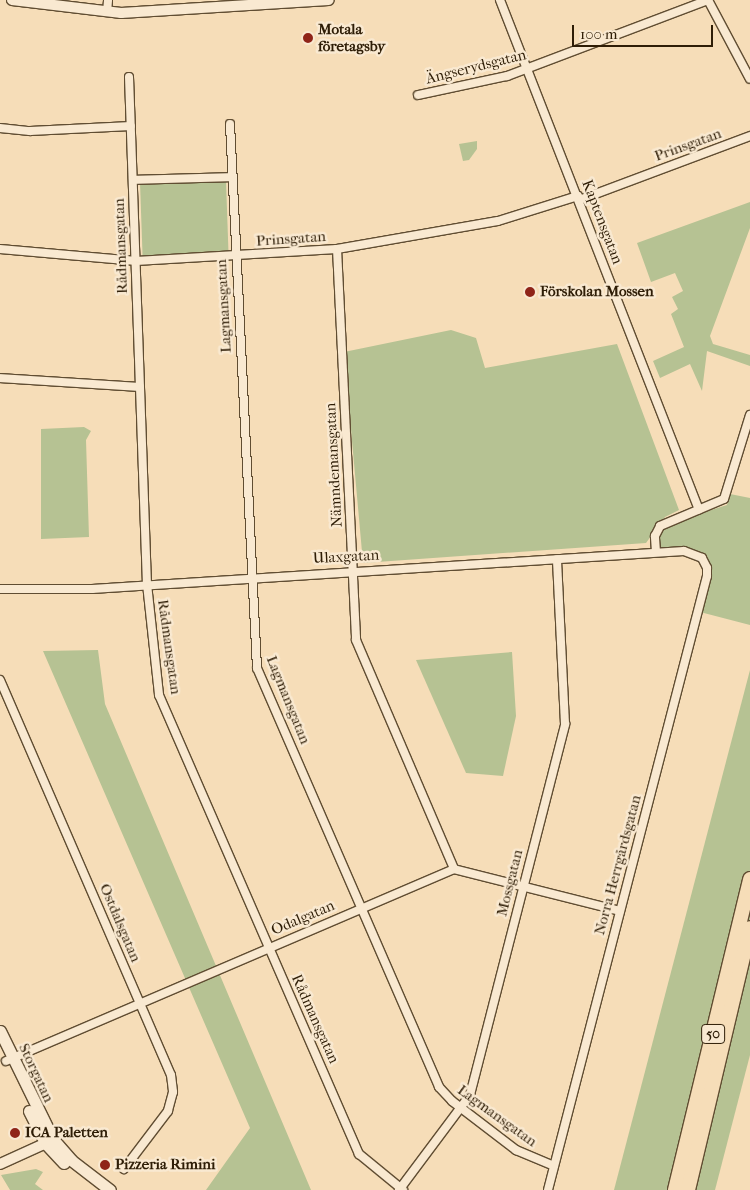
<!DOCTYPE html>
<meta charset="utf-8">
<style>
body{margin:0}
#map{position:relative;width:750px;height:1190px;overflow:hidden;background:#f6ddb8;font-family:"IM FELL French Canon",serif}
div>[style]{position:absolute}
.green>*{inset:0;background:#b6c293;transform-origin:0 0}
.roads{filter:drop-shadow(1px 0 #604d32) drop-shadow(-1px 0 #604d32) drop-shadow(0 1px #604d32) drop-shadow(0 -1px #604d32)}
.minor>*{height:8px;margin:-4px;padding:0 4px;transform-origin:4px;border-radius:4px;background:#f9e9d1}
.tertiary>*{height:10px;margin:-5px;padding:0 5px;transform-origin:5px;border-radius:5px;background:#f9e9d1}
.secondary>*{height:11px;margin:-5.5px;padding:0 5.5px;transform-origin:5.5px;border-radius:5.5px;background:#f9e9d1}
.trunk>*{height:14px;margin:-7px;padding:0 7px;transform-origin:7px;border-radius:7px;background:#f6ddb8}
.dots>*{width:14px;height:14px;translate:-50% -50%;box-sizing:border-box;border:2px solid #f9e9d1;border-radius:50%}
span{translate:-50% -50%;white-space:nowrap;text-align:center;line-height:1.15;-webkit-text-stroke:5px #f9e9d1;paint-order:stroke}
.shield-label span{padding:1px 4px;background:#f9e9d1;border:1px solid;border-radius:4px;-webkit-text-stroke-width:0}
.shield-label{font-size:14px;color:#2e1d06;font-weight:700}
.poi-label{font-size:15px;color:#2e1d06;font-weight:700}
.left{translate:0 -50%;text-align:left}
.street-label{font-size:15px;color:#2e1d06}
.scale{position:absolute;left:572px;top:25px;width:141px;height:22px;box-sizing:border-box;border:2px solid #2e1d06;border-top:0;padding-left:6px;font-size:15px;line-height:18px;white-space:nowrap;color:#2e1d06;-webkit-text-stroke:4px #f9e9d1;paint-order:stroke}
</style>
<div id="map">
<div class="green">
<div style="clip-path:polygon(477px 141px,477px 149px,469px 160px,463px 161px,459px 144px)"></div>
<div style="left:226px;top:181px;width:73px;height:86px;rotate:88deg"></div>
<div style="clip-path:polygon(750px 202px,750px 228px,710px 336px,713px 344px,750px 355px,750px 366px,707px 351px,702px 391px,690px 364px,660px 378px,653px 361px,684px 347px,671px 314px,678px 309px,672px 297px,683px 291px,675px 273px,651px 282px,637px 243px)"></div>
<div style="clip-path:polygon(451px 330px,476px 338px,485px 368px,617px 344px,679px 510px,665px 517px,646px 543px,363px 563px,344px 352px)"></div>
<div style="clip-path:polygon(84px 427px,91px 431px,86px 440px,89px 537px,41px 539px,41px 429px)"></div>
<div style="clip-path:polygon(730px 494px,750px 498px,750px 625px,700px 612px,710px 573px,700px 554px,652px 555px,658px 535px,670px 523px,727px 505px)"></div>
<div style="clip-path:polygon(98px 650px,105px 704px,311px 1190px,206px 1190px,250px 1128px,43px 651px)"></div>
<div style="clip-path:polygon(512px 652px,516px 716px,503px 776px,466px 773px,416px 660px)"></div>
<div style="clip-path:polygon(750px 670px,750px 1055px,715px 1190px,614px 1190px)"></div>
<div style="clip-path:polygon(36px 1169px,43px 1172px,35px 1184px,43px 1190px,10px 1190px,1px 1175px)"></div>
</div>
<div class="roads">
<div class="minor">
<div style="left:500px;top:0;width:547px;rotate:68.68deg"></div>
<div style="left:708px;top:0;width:89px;rotate:62deg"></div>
<div style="left:107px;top:12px;width:12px;rotate:-85deg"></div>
<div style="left:129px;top:77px;width:507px;rotate:87.97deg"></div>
<div style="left:147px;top:584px;width:112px;rotate:83.8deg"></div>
<div style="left:159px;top:695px;width:501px;rotate:66.46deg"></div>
<div style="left:359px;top:1154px;width:57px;rotate:39.3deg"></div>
<div style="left:418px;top:95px;width:91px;rotate:-12.1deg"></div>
<div style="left:507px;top:76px;width:215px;rotate:-20.7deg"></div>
<div style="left:230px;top:124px;width:545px;rotate:87.16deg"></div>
<div style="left:257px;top:668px;width:457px;rotate:66.5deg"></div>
<div style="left:439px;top:1087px;width:19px;rotate:47deg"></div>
<div style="left:452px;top:1101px;width:81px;rotate:37.4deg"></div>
<div style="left:516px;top:1150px;width:41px;rotate:22.8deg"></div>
<div style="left:0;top:128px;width:30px;rotate:6deg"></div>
<div style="left:30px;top:131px;width:101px;rotate:-2.8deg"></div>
<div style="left:133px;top:180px;width:99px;rotate:-1.7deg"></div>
<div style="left:579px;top:200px;width:183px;rotate:-20.5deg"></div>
<div style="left:0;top:249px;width:137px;rotate:5deg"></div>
<div style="left:136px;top:261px;width:201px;rotate:-3.4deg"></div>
<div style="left:337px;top:249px;width:163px;rotate:-9.9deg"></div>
<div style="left:498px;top:221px;width:84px;rotate:-17.4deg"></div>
<div style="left:337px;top:249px;width:391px;rotate:87.2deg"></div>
<div style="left:356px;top:640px;width:249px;rotate:66.8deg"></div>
<div style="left:0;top:378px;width:140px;rotate:3.7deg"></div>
<div style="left:656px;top:552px;width:16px;rotate:-94deg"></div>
<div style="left:655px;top:536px;width:11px;rotate:-63deg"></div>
<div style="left:660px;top:526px;width:69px;rotate:-22.9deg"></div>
<div style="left:724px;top:499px;width:88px;rotate:-72.8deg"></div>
<div style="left:0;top:589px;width:92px"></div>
<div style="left:92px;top:589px;width:593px;rotate:-3.67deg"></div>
<div style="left:684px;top:551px;width:19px;rotate:21deg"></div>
<div style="left:702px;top:558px;width:11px;rotate:63deg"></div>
<div style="left:707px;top:568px;width:8px;rotate:90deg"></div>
<div style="left:707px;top:576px;width:634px;rotate:104.52deg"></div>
<div style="left:0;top:680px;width:430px;rotate:66.6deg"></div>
<div style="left:171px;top:1075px;width:17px;rotate:83deg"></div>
<div style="left:173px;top:1092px;width:20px;rotate:105deg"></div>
<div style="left:168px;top:1111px;width:73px;rotate:127.2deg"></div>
<div style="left:6px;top:1061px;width:487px;rotate:-23.2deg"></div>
<div style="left:454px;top:869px;width:171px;rotate:14.2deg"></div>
<div style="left:399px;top:1190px;width:119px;rotate:-53.2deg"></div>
<div style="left:470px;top:1095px;width:383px;rotate:-75.6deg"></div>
<div style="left:565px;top:724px;width:165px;rotate:-92.8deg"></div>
</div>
<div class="tertiary">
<div style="left:12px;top:0;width:110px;rotate:6.8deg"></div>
<div style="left:121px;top:13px;width:208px;rotate:-3.6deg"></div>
<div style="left:0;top:1164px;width:58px;rotate:-24.4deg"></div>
</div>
<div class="secondary">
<div style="left:0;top:1031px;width:120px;rotate:63.9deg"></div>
<div style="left:53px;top:1139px;width:28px;rotate:49deg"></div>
<div style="left:71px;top:1160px;width:49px;rotate:37.6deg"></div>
<div style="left:29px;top:1111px;width:37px;rotate:63deg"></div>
<div style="left:46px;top:1144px;width:26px;rotate:47deg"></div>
</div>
<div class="trunk">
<div style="left:675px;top:1190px;width:320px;rotate:-76.4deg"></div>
<div style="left:688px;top:1190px;width:269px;rotate:-76.7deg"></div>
</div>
</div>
<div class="dots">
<div style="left:308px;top:38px;background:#8f2418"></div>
<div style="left:530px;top:292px;background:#8f2418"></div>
<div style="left:15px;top:1133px;background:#8f2418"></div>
<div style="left:105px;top:1165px;background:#8f2418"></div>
</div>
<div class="shield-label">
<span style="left:713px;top:1034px">50</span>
</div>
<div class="poi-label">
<span class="left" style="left:318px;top:38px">Motala<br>företagsby</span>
<span class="left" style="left:540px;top:292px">Förskolan Mossen</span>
<span class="left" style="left:25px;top:1133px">ICA Paletten</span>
<span class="left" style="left:115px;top:1165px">Pizzeria Rimini</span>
</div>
<div class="street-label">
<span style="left:476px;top:67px;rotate:-14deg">Ängserydsgatan</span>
<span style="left:688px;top:145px;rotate:-20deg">Prinsgatan</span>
<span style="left:602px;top:222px;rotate:69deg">Kaptensgatan</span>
<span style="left:291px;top:239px;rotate:-4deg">Prinsgatan</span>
<span style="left:121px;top:246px;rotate:-92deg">Rådmansgatan</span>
<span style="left:224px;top:306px;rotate:-93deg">Lagmansgatan</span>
<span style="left:334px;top:465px;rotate:-93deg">Nämndemansgatan</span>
<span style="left:346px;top:557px;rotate:-3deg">Ulaxgatan</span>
<span style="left:169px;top:647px;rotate:82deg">Rådmansgatan</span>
<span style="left:288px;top:700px;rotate:68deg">Lagmansgatan</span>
<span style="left:618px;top:865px;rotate:-75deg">Norra Herrgårdsgatan</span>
<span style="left:510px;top:883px;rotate:-76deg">Mossgatan</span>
<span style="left:303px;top:918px;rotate:-23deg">Odalgatan</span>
<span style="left:120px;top:923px;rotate:67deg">Ostdalsgatan</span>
<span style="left:315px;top:1019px;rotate:66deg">Rådmansgatan</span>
<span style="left:36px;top:1073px;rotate:65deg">Storgatan</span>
<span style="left:497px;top:1116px;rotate:36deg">Lagmansgatan</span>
</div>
<div class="scale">100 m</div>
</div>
